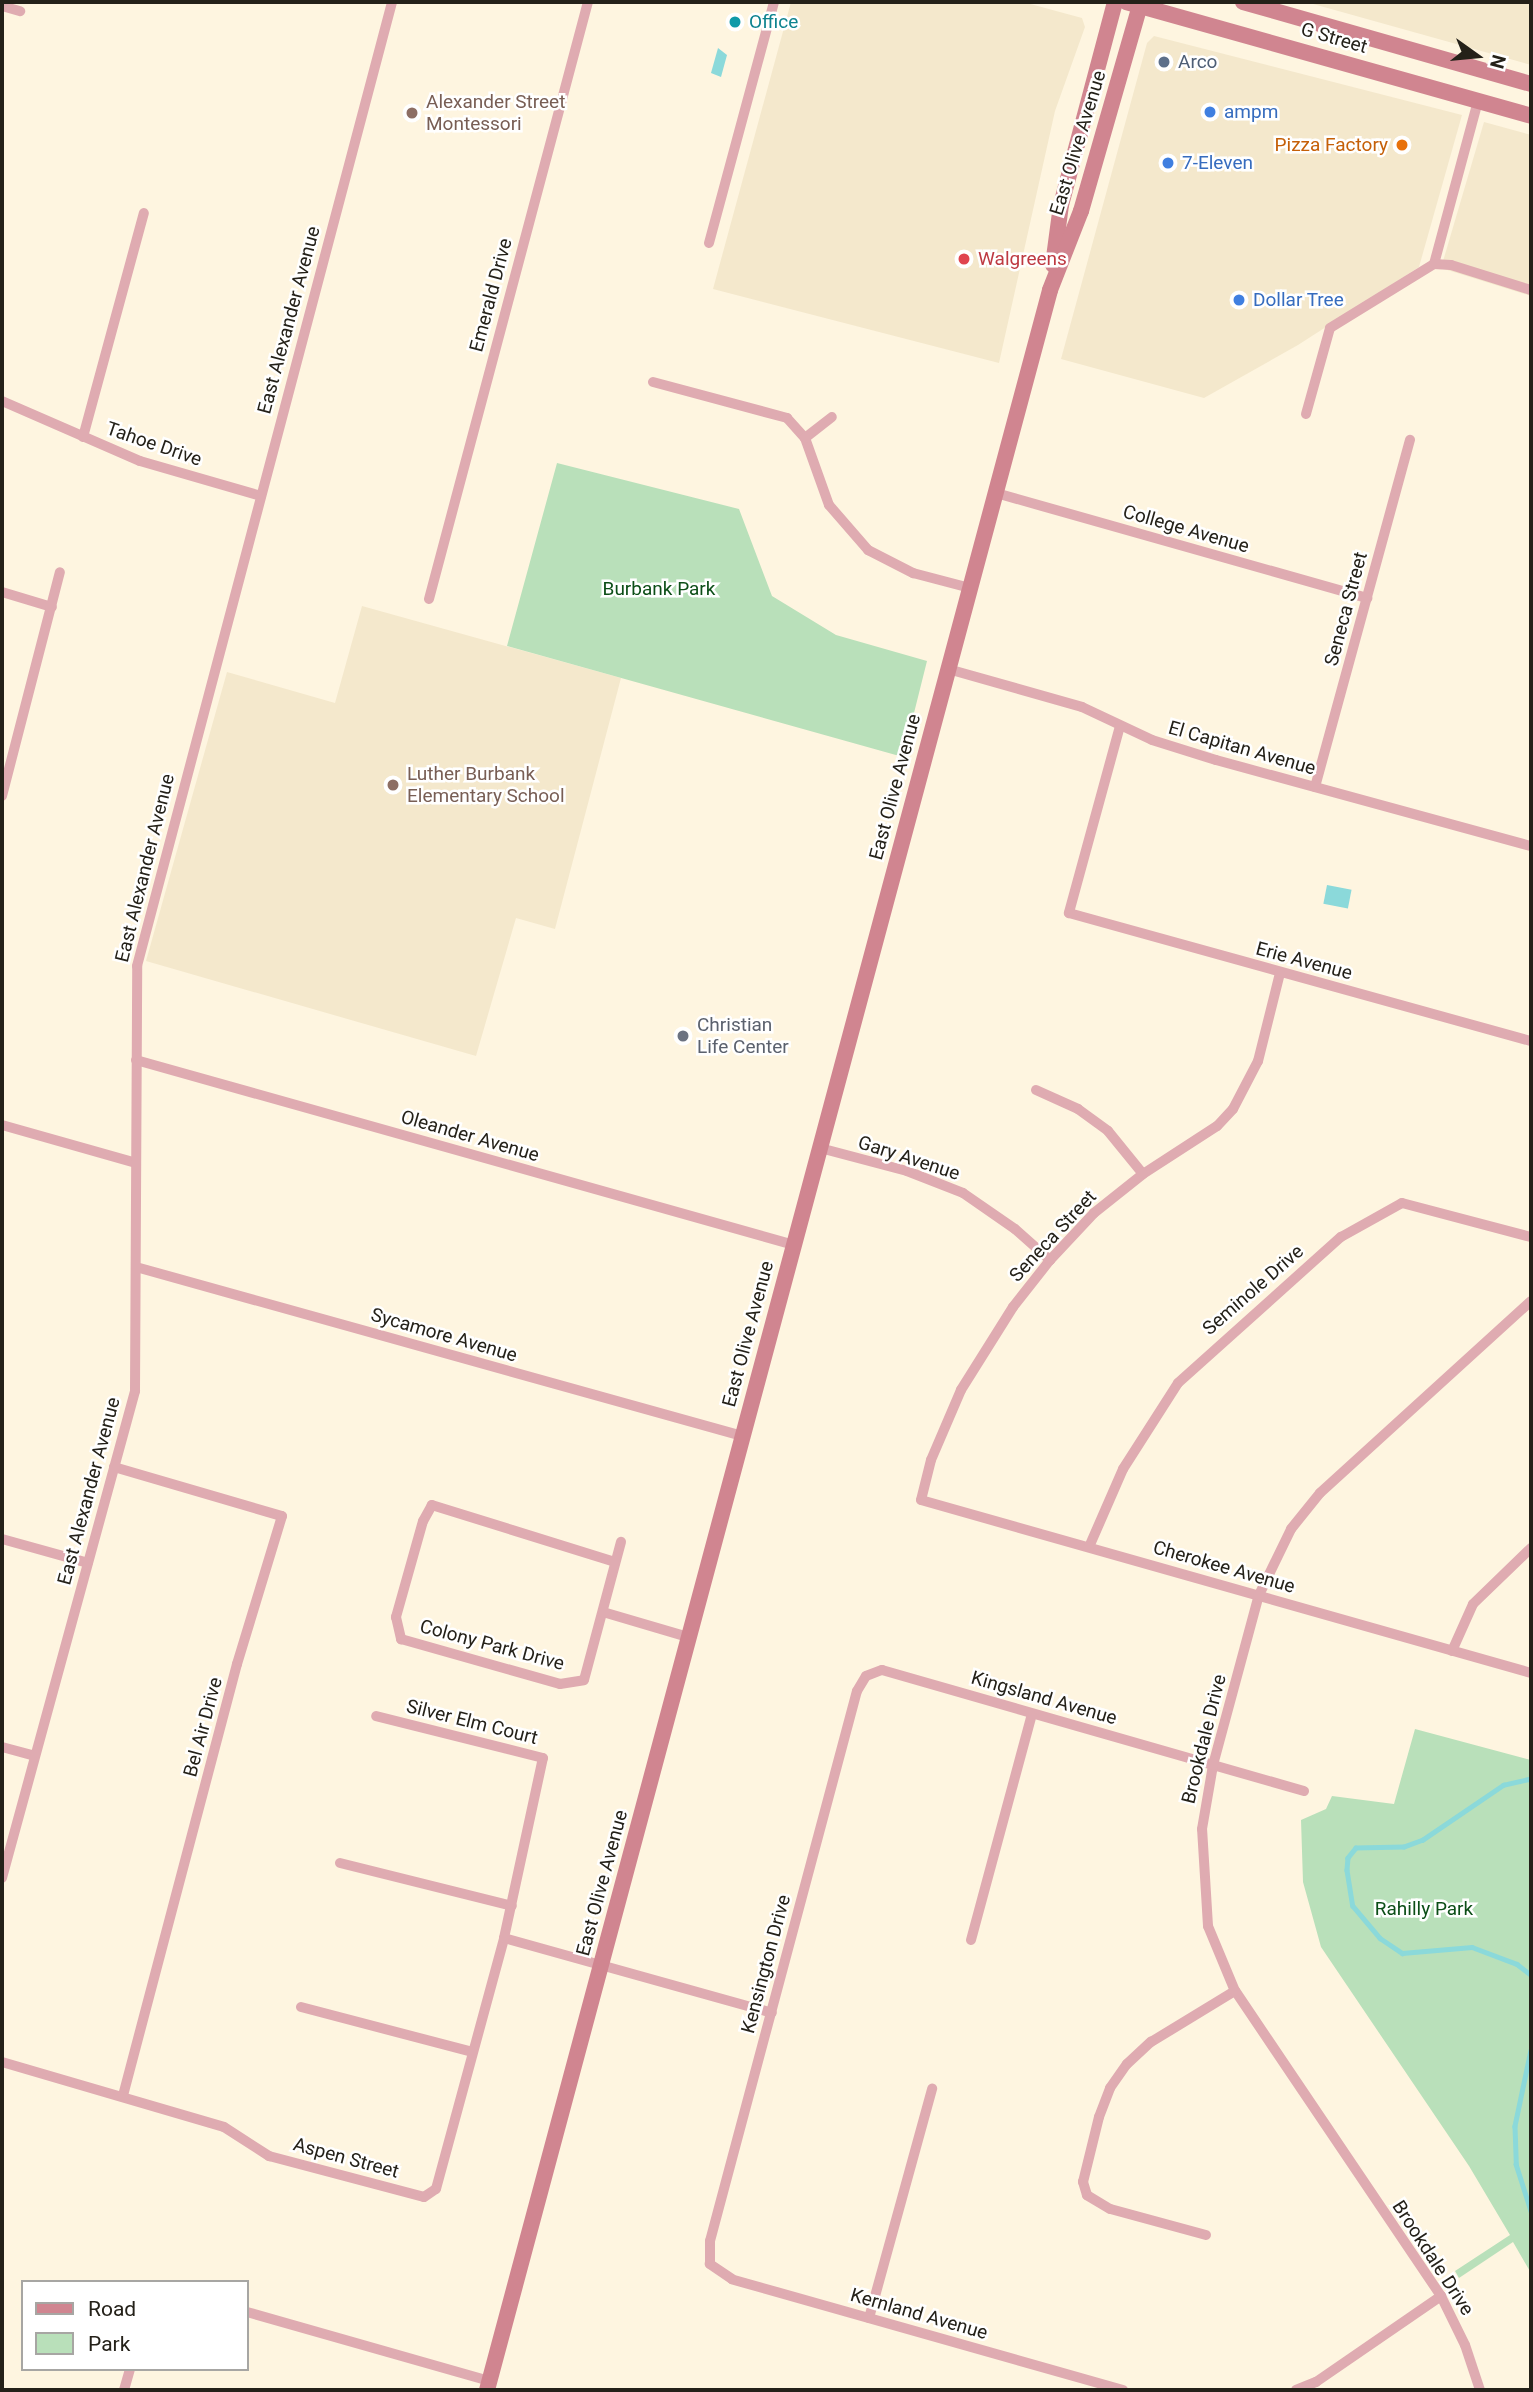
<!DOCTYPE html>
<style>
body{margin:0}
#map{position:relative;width:1533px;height:2392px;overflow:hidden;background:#fef5e0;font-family:Roboto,sans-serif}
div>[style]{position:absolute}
.built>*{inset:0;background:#f4e8cc}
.green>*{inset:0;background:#b9e0ba}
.water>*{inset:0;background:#8bd9da;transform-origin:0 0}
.stream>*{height:4.5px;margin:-2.25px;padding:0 2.25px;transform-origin:2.25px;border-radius:2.25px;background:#8bd9da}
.street>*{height:10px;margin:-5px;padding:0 5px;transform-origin:5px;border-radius:5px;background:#dfabb1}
.secondary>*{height:16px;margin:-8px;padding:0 8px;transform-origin:8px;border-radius:8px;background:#d08590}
.dots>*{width:19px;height:19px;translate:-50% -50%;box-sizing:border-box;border:4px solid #fff;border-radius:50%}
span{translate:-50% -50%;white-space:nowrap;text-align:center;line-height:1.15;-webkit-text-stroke:5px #fff;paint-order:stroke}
.culture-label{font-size:19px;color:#0d838f}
.left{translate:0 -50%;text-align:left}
.street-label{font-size:19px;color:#242119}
.service-label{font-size:19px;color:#4e5e75}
.education-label{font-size:19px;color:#785e54}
.shop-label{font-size:19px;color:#366cbe}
.food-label{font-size:19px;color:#c56008}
.right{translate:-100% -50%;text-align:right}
.health-label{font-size:19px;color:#be3a42}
.park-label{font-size:19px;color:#0c4e17}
.worship-label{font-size:19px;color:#5b616d}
.frame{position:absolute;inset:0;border:4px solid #242119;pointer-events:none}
.legend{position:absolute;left:21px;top:2280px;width:228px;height:91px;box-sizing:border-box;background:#fff;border:2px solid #a7a6a3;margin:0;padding:9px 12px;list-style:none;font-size:21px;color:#242119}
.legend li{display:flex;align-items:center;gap:14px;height:35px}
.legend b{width:35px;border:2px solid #a7a6a3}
.north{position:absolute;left:1442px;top:21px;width:70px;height:70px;-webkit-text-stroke:5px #fff;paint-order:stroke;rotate:105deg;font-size:19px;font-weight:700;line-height:28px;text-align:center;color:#242119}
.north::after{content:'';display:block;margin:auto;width:24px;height:32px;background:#242119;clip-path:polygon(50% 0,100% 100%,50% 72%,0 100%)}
</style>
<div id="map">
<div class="built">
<div style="clip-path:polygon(791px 2px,1023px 2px,1082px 18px,1085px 27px,1055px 111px,999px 363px,713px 289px)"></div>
<div style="clip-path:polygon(1306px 2px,1531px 2px,1531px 65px)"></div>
<div style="clip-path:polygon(1154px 36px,1462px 115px,1419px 267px,1298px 345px,1204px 398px,1061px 359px,1147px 43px)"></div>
<div style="clip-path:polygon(1484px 122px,1531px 135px,1531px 296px,1441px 268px)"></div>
<div style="clip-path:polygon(362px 606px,621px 678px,555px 929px,516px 918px,476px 1056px,146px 961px,227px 672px,335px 703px)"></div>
</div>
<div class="green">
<div style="clip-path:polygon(557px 463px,739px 509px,772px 596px,836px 635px,927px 661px,903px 757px,507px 646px)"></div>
<div style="clip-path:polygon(1415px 1729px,1531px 1760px,1531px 2273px,1513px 2242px,1459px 2278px,1455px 2271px,1510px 2235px,1469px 2166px,1321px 1947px,1303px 1882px,1301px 1820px,1326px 1809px,1332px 1796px,1394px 1804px)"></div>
</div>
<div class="water">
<div style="clip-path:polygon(718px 48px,727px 55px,721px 77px,711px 73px)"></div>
<div style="left:1327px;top:885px;width:25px;height:19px;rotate:11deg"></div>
</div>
<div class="stream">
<div style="left:1531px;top:1779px;width:28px;rotate:167deg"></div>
<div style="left:1504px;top:1785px;width:98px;rotate:145.8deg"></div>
<div style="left:1423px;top:1840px;width:20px;rotate:160deg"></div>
<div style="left:1404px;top:1847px;width:48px;rotate:178.8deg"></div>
<div style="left:1356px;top:1848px;width:13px;rotate:129deg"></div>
<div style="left:1348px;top:1858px;width:12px;rotate:95deg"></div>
<div style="left:1347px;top:1870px;width:36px;rotate:81deg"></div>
<div style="left:1353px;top:1906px;width:42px;rotate:49.8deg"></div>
<div style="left:1380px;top:1938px;width:27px;rotate:34deg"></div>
<div style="left:1402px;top:1953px;width:70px;rotate:-4.9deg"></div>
<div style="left:1472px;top:1947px;width:48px;rotate:20.7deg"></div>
<div style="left:1517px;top:1964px;width:18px;rotate:38deg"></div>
<div style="left:1531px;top:2050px;width:78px;rotate:101.9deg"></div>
<div style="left:1515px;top:2126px;width:38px;rotate:88deg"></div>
<div style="left:1516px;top:2164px;width:49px;rotate:72.3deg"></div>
</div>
<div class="street">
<div style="left:2px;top:6px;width:19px;rotate:16deg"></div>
<div style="left:709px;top:243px;width:250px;rotate:-74.9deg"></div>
<div style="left:1434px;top:264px;width:169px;rotate:-74.9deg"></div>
<div style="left:653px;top:382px;width:139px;rotate:15deg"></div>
<div style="left:787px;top:418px;width:27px;rotate:48deg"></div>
<div style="left:805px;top:438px;width:71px;rotate:70.3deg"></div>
<div style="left:829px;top:505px;width:60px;rotate:49.1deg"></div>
<div style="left:868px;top:550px;width:51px;rotate:27.1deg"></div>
<div style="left:913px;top:573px;width:59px;rotate:14.7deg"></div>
<div style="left:2px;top:401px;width:150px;rotate:23.5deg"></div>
<div style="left:140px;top:461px;width:126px;rotate:16.1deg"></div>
<div style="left:1306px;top:414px;width:89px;rotate:-74.4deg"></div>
<div style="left:1330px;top:328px;width:122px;rotate:-31.6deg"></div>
<div style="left:1434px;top:264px;width:17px;rotate:3deg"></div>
<div style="left:1451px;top:265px;width:84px;rotate:17.4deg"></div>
<div style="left:83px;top:437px;width:232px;rotate:-74.8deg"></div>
<div style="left:805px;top:438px;width:34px;rotate:-38deg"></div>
<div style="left:996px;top:493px;width:386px;rotate:15.8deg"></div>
<div style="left:2px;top:592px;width:52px;rotate:16.7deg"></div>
<div style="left:429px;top:599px;width:618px;rotate:-75.09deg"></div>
<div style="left:948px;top:669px;width:139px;rotate:15.8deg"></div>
<div style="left:1082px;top:707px;width:77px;rotate:25.2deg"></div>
<div style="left:1152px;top:740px;width:67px;rotate:17.4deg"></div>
<div style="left:1216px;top:760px;width:327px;rotate:15.3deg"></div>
<div style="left:1120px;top:726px;width:194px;rotate:105.3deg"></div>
<div style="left:1069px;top:913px;width:479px;rotate:15.5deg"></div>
<div style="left:1315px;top:787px;width:360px;rotate:-74.7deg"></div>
<div style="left:2px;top:796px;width:231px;rotate:-75.5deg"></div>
<div style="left:1280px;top:973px;width:91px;rotate:104deg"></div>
<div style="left:1258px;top:1061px;width:54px;rotate:117.5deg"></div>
<div style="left:1233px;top:1109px;width:23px;rotate:133deg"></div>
<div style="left:1217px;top:1126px;width:88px;rotate:147deg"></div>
<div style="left:1143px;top:1174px;width:63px;rotate:141.5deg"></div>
<div style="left:1094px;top:1213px;width:64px;rotate:133.1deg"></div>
<div style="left:1050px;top:1260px;width:60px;rotate:128.2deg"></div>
<div style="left:1013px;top:1307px;width:98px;rotate:122.1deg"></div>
<div style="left:961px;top:1390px;width:76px;rotate:113.2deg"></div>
<div style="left:931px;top:1460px;width:41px;rotate:104deg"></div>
<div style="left:921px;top:1500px;width:634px;rotate:15.83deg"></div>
<div style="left:136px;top:1060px;width:684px;rotate:15.7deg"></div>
<div style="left:1036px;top:1090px;width:46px;rotate:24.3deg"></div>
<div style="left:1078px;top:1109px;width:37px;rotate:36deg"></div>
<div style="left:1108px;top:1131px;width:55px;rotate:50.9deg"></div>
<div style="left:2px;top:1125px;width:139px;rotate:15.8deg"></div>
<div style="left:820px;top:1148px;width:90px;rotate:14.8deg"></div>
<div style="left:907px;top:1171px;width:60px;rotate:21.4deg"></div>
<div style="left:963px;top:1193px;width:63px;rotate:34.7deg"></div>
<div style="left:1015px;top:1229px;width:47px;rotate:41.5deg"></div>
<div style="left:136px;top:1267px;width:629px;rotate:15.58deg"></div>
<div style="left:114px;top:1467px;width:175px;rotate:16.3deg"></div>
<div style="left:282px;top:1516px;width:155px;rotate:106.9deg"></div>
<div style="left:237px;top:1664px;width:447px;rotate:104.8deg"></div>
<div style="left:2px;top:1539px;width:89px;rotate:15.6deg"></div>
<div style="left:1089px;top:1547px;width:85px;rotate:-66.4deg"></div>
<div style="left:1123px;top:1469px;width:102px;rotate:-57.4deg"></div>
<div style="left:1178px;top:1383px;width:219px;rotate:-41.9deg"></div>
<div style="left:1341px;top:1237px;width:70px;rotate:-29.1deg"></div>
<div style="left:1402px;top:1203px;width:133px;rotate:14.8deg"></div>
<div style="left:615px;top:1562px;width:192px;rotate:-162.7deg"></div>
<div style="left:432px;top:1505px;width:18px;rotate:119deg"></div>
<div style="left:423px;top:1521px;width:100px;rotate:105.7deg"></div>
<div style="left:396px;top:1617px;width:23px;rotate:77deg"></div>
<div style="left:401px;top:1639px;width:165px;rotate:15.8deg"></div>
<div style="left:560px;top:1684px;width:24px;rotate:-9deg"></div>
<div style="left:584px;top:1680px;width:143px;rotate:-75deg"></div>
<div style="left:603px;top:1612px;width:89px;rotate:16.4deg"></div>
<div style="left:1452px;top:1651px;width:51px;rotate:-65.9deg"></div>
<div style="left:1473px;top:1604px;width:81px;rotate:-44deg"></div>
<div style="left:2px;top:1747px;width:34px;rotate:15deg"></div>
<div style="left:340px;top:1863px;width:177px;rotate:14deg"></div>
<div style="left:2px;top:1878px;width:505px;rotate:-74.72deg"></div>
<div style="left:135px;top:1391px;width:425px;rotate:-89.7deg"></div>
<div style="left:137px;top:966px;width:997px;rotate:-75.18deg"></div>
<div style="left:504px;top:1938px;width:278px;rotate:15.6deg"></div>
<div style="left:971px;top:1940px;width:234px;rotate:-74.9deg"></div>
<div style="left:301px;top:2007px;width:177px;rotate:14.7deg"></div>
<div style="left:2px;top:2062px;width:231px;rotate:16.3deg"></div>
<div style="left:224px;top:2127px;width:54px;rotate:32.8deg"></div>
<div style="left:269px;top:2156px;width:160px;rotate:14.8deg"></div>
<div style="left:424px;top:2197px;width:14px;rotate:-34deg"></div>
<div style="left:436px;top:2189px;width:260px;rotate:-74.8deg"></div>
<div style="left:504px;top:1938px;width:184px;rotate:-77.8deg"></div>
<div style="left:543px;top:1758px;width:172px;rotate:-165.9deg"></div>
<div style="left:1206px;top:2235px;width:99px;rotate:-164.8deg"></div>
<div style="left:1110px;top:2209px;width:27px;rotate:-149deg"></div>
<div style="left:1087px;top:2195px;width:14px;rotate:-107deg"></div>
<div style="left:1083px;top:2182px;width:67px;rotate:-76.2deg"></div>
<div style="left:1099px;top:2117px;width:31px;rotate:-69deg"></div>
<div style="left:1110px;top:2088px;width:29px;rotate:-55deg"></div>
<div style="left:1127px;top:2064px;width:33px;rotate:-43deg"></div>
<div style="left:1151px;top:2042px;width:98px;rotate:-31.3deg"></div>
<div style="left:247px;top:2312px;width:253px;rotate:15.9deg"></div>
<div style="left:869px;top:2318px;width:238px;rotate:-74.6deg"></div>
<div style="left:124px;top:2390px;width:22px;rotate:-74deg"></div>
<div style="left:1123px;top:2390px;width:406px;rotate:-164.2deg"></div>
<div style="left:732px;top:2279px;width:27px;rotate:-146deg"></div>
<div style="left:710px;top:2264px;width:23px;rotate:-90deg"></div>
<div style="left:710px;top:2241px;width:569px;rotate:-75.04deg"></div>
<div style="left:857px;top:1691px;width:17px;rotate:-59deg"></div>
<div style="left:866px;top:1676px;width:17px;rotate:-21deg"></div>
<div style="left:882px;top:1670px;width:439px;rotate:16deg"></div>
<div style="left:1296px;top:2390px;width:22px;rotate:-22deg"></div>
<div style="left:1316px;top:2382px;width:152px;rotate:-34.5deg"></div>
<div style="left:1480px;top:2390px;width:47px;rotate:-108.4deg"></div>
<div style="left:1465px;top:2345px;width:55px;rotate:-116.1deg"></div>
<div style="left:1441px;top:2296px;width:368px;rotate:-124deg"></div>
<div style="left:1235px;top:1991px;width:70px;rotate:-112.6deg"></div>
<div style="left:1208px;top:1926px;width:97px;rotate:-93.5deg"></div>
<div style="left:1202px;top:1829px;width:65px;rotate:-80.2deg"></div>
<div style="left:1213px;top:1765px;width:176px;rotate:-74.9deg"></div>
<div style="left:1259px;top:1595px;width:73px;rotate:-64.1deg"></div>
<div style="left:1291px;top:1529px;width:46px;rotate:-51.1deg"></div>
<div style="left:1320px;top:1493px;width:285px;rotate:-42.3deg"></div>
</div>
<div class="secondary">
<div style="left:1126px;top:2px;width:421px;rotate:15.7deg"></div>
<div style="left:1243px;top:2px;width:299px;rotate:15.9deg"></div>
<div style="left:1053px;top:265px;width:61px;rotate:-82.4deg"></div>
<div style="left:1061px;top:205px;width:210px;rotate:-75.1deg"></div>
<div style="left:487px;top:2390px;width:2174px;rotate:-74.99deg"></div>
<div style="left:1050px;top:290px;width:85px;rotate:-68.6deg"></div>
<div style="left:1081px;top:211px;width:217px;rotate:-74deg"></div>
</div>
<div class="dots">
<div style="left:735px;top:22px;background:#0f9aa8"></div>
<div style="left:1164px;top:62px;background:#5c6f8a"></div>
<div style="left:1210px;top:112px;background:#3f7fe0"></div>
<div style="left:412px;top:113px;background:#8d6e63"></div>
<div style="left:1402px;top:145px;background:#e8710a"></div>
<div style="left:1168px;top:163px;background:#3f7fe0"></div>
<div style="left:964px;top:259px;background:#e0444e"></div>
<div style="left:1239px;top:300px;background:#3f7fe0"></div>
<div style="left:393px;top:785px;background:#8d6e63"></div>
<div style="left:683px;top:1036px;background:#6b7280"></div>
</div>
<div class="culture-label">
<span class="left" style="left:749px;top:22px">Office</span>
</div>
<div class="street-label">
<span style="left:1334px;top:38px;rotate:16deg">G Street</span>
<span style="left:1078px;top:143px;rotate:-73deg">East Olive Avenue</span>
<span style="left:491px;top:295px;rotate:-75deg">Emerald Drive</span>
<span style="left:289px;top:320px;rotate:-75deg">East Alexander Avenue</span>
<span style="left:154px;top:444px;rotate:19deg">Tahoe Drive</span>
<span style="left:1186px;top:529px;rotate:16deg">College Avenue</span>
<span style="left:1346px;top:609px;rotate:-75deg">Seneca Street</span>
<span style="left:1242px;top:748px;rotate:16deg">El Capitan Avenue</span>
<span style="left:895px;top:787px;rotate:-75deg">East Olive Avenue</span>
<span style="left:145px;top:868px;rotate:-76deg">East Alexander Avenue</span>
<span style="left:1304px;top:961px;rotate:15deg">Erie Avenue</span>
<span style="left:470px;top:1136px;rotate:16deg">Oleander Avenue</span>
<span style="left:909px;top:1158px;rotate:18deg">Gary Avenue</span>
<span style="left:1053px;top:1236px;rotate:-47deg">Seneca Street</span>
<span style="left:1253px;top:1290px;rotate:-41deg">Seminole Drive</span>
<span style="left:748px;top:1334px;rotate:-75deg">East Olive Avenue</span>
<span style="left:444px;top:1335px;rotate:16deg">Sycamore Avenue</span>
<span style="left:89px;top:1491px;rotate:-75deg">East Alexander Avenue</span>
<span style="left:1224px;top:1567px;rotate:16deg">Cherokee Avenue</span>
<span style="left:492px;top:1645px;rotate:15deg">Colony Park Drive</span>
<span style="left:1044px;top:1698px;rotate:16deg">Kingsland Avenue</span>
<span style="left:472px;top:1722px;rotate:14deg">Silver Elm Court</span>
<span style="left:203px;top:1727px;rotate:-75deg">Bel Air Drive</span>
<span style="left:1204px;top:1739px;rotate:-76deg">Brookdale Drive</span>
<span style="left:602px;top:1883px;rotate:-75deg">East Olive Avenue</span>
<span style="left:766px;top:1964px;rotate:-75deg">Kensington Drive</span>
<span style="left:346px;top:2158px;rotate:15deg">Aspen Street</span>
<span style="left:1433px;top:2258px;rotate:57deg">Brookdale Drive</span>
<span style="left:919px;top:2314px;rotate:16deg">Kernland Avenue</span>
</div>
<div class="service-label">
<span class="left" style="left:1178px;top:62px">Arco</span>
</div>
<div class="education-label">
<span class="left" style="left:426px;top:113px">Alexander Street<br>Montessori</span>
<span class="left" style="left:407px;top:785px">Luther Burbank<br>Elementary School</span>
</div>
<div class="shop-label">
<span class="left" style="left:1224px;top:112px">ampm</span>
<span class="left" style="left:1182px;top:163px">7-Eleven</span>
<span class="left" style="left:1253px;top:300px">Dollar Tree</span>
</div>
<div class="food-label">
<span class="right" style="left:1388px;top:145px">Pizza Factory</span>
</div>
<div class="health-label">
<span class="left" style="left:978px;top:259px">Walgreens</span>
</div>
<div class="park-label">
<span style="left:659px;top:589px">Burbank Park</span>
<span style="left:1424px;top:1909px">Rahilly Park</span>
</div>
<div class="worship-label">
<span class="left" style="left:697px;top:1036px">Christian<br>Life Center</span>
</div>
<div class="frame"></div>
<ul class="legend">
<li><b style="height:9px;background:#d08590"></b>Road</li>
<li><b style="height:19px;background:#b9e0ba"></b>Park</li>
</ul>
<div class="north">N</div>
</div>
